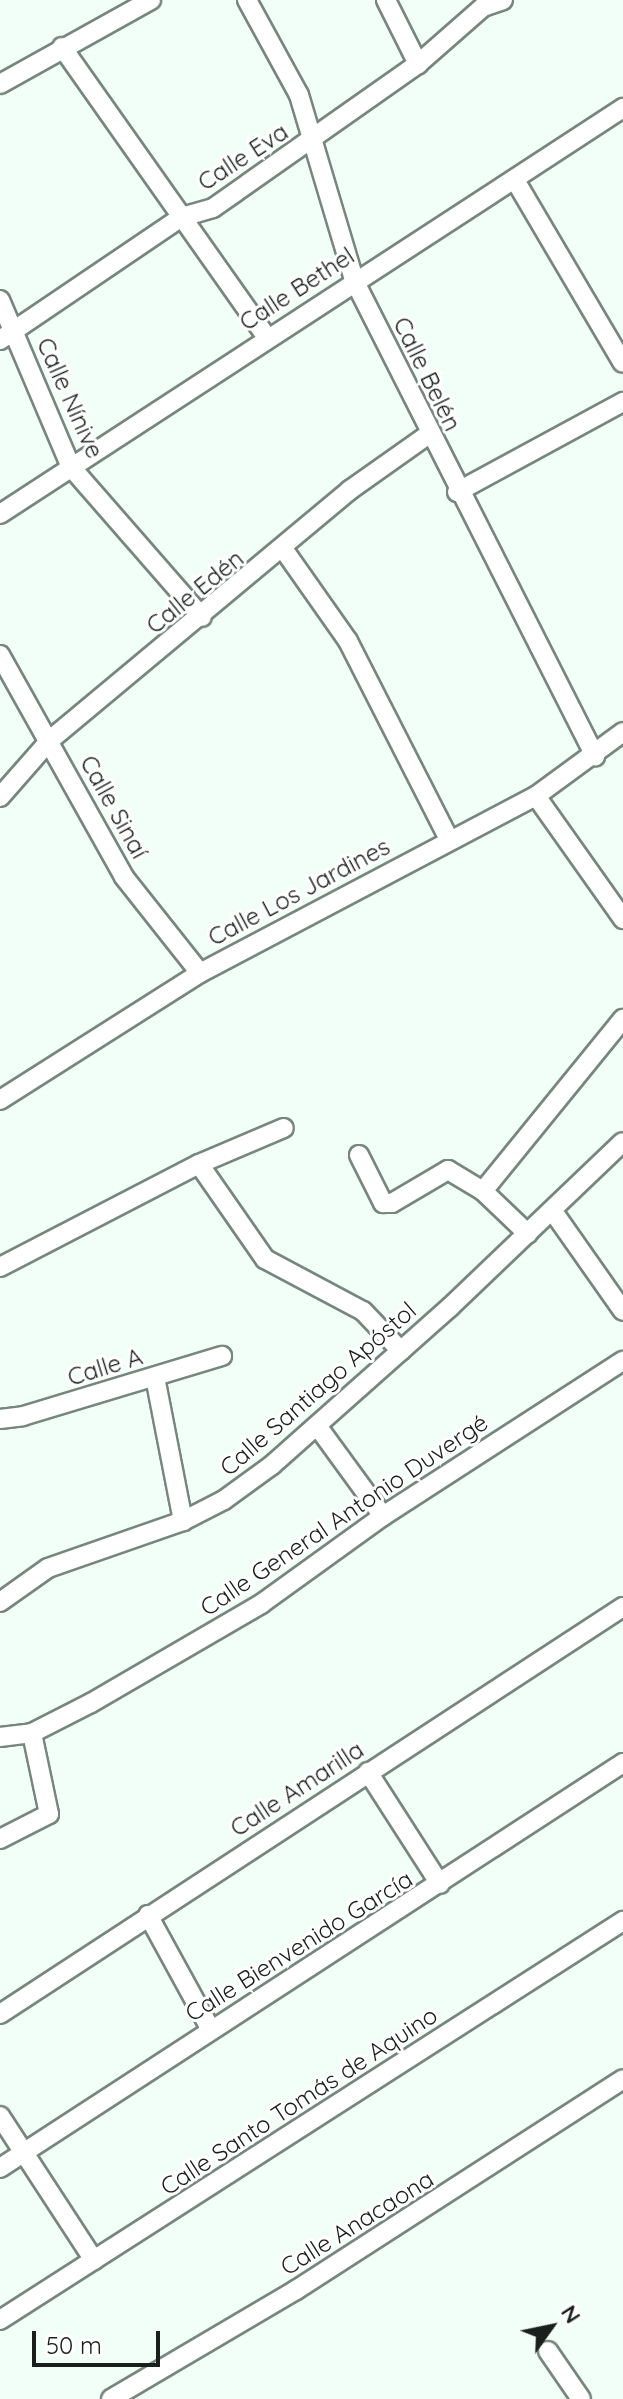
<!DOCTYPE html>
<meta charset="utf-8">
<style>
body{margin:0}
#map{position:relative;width:623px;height:2399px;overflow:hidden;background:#f2fef8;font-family:Quicksand,sans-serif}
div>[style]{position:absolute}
.roads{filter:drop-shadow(2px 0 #77867f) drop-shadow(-2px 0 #77867f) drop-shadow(0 2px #77867f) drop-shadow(0 -2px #77867f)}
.minor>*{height:18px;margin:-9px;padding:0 9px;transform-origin:9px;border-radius:9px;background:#fff}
span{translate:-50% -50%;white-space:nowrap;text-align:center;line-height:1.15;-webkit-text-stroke:6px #fff;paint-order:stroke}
.street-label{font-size:24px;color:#1a1f1d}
.north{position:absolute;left:511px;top:2287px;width:80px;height:80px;-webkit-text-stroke:6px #fff;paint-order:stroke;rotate:57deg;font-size:22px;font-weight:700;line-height:32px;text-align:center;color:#1a1f1d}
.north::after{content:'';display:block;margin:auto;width:28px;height:36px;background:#1a1f1d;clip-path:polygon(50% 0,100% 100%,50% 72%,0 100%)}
.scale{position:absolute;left:32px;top:2331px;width:128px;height:36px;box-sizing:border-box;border:4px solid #1a1f1d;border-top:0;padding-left:10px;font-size:24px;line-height:28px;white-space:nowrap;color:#1a1f1d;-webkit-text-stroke:6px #fff;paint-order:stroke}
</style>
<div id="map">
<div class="roads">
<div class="minor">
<div style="left:247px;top:0;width:108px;rotate:61.3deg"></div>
<div style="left:299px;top:95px;width:193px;rotate:73.4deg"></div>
<div style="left:354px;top:280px;width:534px;rotate:63.15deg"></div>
<div style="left:386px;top:0;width:72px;rotate:63.4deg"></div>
<div style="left:62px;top:47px;width:356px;rotate:54.8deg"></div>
<div style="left:0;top:84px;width:173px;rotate:-29.1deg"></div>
<div style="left:515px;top:180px;width:212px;rotate:59.5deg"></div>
<div style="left:0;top:300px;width:181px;rotate:67deg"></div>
<div style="left:71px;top:467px;width:199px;rotate:48.9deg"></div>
<div style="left:0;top:340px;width:220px;rotate:-34.1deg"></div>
<div style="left:182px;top:217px;width:32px;rotate:-16deg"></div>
<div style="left:213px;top:208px;width:251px;rotate:-35.1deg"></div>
<div style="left:418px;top:64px;width:86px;rotate:-41.2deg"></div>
<div style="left:483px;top:7px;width:21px;rotate:-19deg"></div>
<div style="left:457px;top:492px;width:189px;rotate:-28.5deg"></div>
<div style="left:0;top:514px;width:744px;rotate:-33.09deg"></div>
<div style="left:284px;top:550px;width:111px;rotate:54.9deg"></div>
<div style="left:348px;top:641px;width:222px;rotate:63deg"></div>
<div style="left:0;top:655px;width:254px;rotate:60.8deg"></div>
<div style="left:124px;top:877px;width:122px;rotate:51.6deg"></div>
<div style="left:536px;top:796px;width:151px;rotate:54.7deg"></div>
<div style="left:0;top:797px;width:76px;rotate:-48.7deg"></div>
<div style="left:50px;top:740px;width:391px;rotate:-39.8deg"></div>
<div style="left:350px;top:490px;width:97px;rotate:-35.3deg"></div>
<div style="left:0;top:1100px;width:237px;rotate:-32.4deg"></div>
<div style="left:200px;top:973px;width:380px;rotate:-27.8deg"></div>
<div style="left:536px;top:796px;width:108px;rotate:-36.3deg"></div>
<div style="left:359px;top:1155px;width:54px;rotate:63.4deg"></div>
<div style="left:383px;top:1203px;width:9px"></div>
<div style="left:392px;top:1203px;width:65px;rotate:-30.5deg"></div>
<div style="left:448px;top:1170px;width:41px;rotate:31deg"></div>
<div style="left:483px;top:1191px;width:62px;rotate:43.7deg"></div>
<div style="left:199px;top:1164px;width:116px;rotate:55.2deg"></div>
<div style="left:265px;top:1259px;width:111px;rotate:28deg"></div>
<div style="left:363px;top:1311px;width:55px;rotate:46.5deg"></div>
<div style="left:483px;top:1191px;width:222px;rotate:-50.9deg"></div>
<div style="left:552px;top:1210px;width:123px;rotate:54.9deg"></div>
<div style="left:0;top:1267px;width:224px;rotate:-27.4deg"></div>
<div style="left:199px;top:1164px;width:92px;rotate:-23deg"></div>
<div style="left:155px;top:1377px;width:147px;rotate:79deg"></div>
<div style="left:0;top:1419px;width:23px;rotate:-7deg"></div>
<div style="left:23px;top:1416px;width:208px;rotate:-16.8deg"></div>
<div style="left:318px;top:1427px;width:110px;rotate:53.9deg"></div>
<div style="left:0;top:1602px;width:59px;rotate:-35.3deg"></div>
<div style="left:48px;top:1568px;width:143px;rotate:-19.2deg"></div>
<div style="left:183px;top:1521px;width:46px;rotate:-27.1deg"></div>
<div style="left:224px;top:1500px;width:59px;rotate:-36.1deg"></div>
<div style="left:272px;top:1465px;width:237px;rotate:-41.6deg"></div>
<div style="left:449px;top:1308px;width:240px;rotate:-43.7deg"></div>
<div style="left:0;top:1737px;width:32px;rotate:-7deg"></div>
<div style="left:32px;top:1733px;width:66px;rotate:-27deg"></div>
<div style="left:91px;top:1703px;width:197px;rotate:-30.2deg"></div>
<div style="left:261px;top:1604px;width:150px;rotate:-35.8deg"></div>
<div style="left:383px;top:1516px;width:286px;rotate:-32.9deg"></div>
<div style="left:368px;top:1772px;width:133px;rotate:57.3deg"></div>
<div style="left:0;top:1839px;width:55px;rotate:-27deg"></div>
<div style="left:49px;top:1814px;width:83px;rotate:-101.9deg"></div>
<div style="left:148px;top:1915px;width:131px;rotate:61.3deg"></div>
<div style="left:0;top:2014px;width:744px;rotate:-33.16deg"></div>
<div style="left:0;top:2116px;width:172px;rotate:56.9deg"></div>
<div style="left:0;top:2168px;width:743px;rotate:-33.03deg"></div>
<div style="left:0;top:2320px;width:740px;rotate:-32.64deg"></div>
<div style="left:548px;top:2351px;width:58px;rotate:55.5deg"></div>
<div style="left:111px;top:2399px;width:215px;rotate:-30.5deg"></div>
<div style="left:296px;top:2290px;width:389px;rotate:-32.8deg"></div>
</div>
</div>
<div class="street-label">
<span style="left:243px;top:157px;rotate:-33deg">Calle Eva</span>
<span style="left:297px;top:289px;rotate:-33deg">Calle Bethel</span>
<span style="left:427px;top:374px;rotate:64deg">Calle Belén</span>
<span style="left:70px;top:398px;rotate:66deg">Calle Nínive</span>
<span style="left:195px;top:592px;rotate:-39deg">Calle Edén</span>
<span style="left:114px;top:807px;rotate:61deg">Calle Sinaí</span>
<span style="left:299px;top:892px;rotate:-28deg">Calle Los Jardines</span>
<span style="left:105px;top:1367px;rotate:-17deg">Calle A</span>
<span style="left:318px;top:1389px;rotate:-41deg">Calle Santiago Apóstol</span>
<span style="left:344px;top:1515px;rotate:-34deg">Calle General Antonio Duvergé</span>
<span style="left:297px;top:1789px;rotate:-33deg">Calle Amarilla</span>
<span style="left:299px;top:1946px;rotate:-32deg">Calle Bienvenido García</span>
<span style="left:299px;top:2101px;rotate:-33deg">Calle Santo Tomás de Aquino</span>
<span style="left:357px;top:2223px;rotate:-32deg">Calle Anacaona</span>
</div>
<div class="north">N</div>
<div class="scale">50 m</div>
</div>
